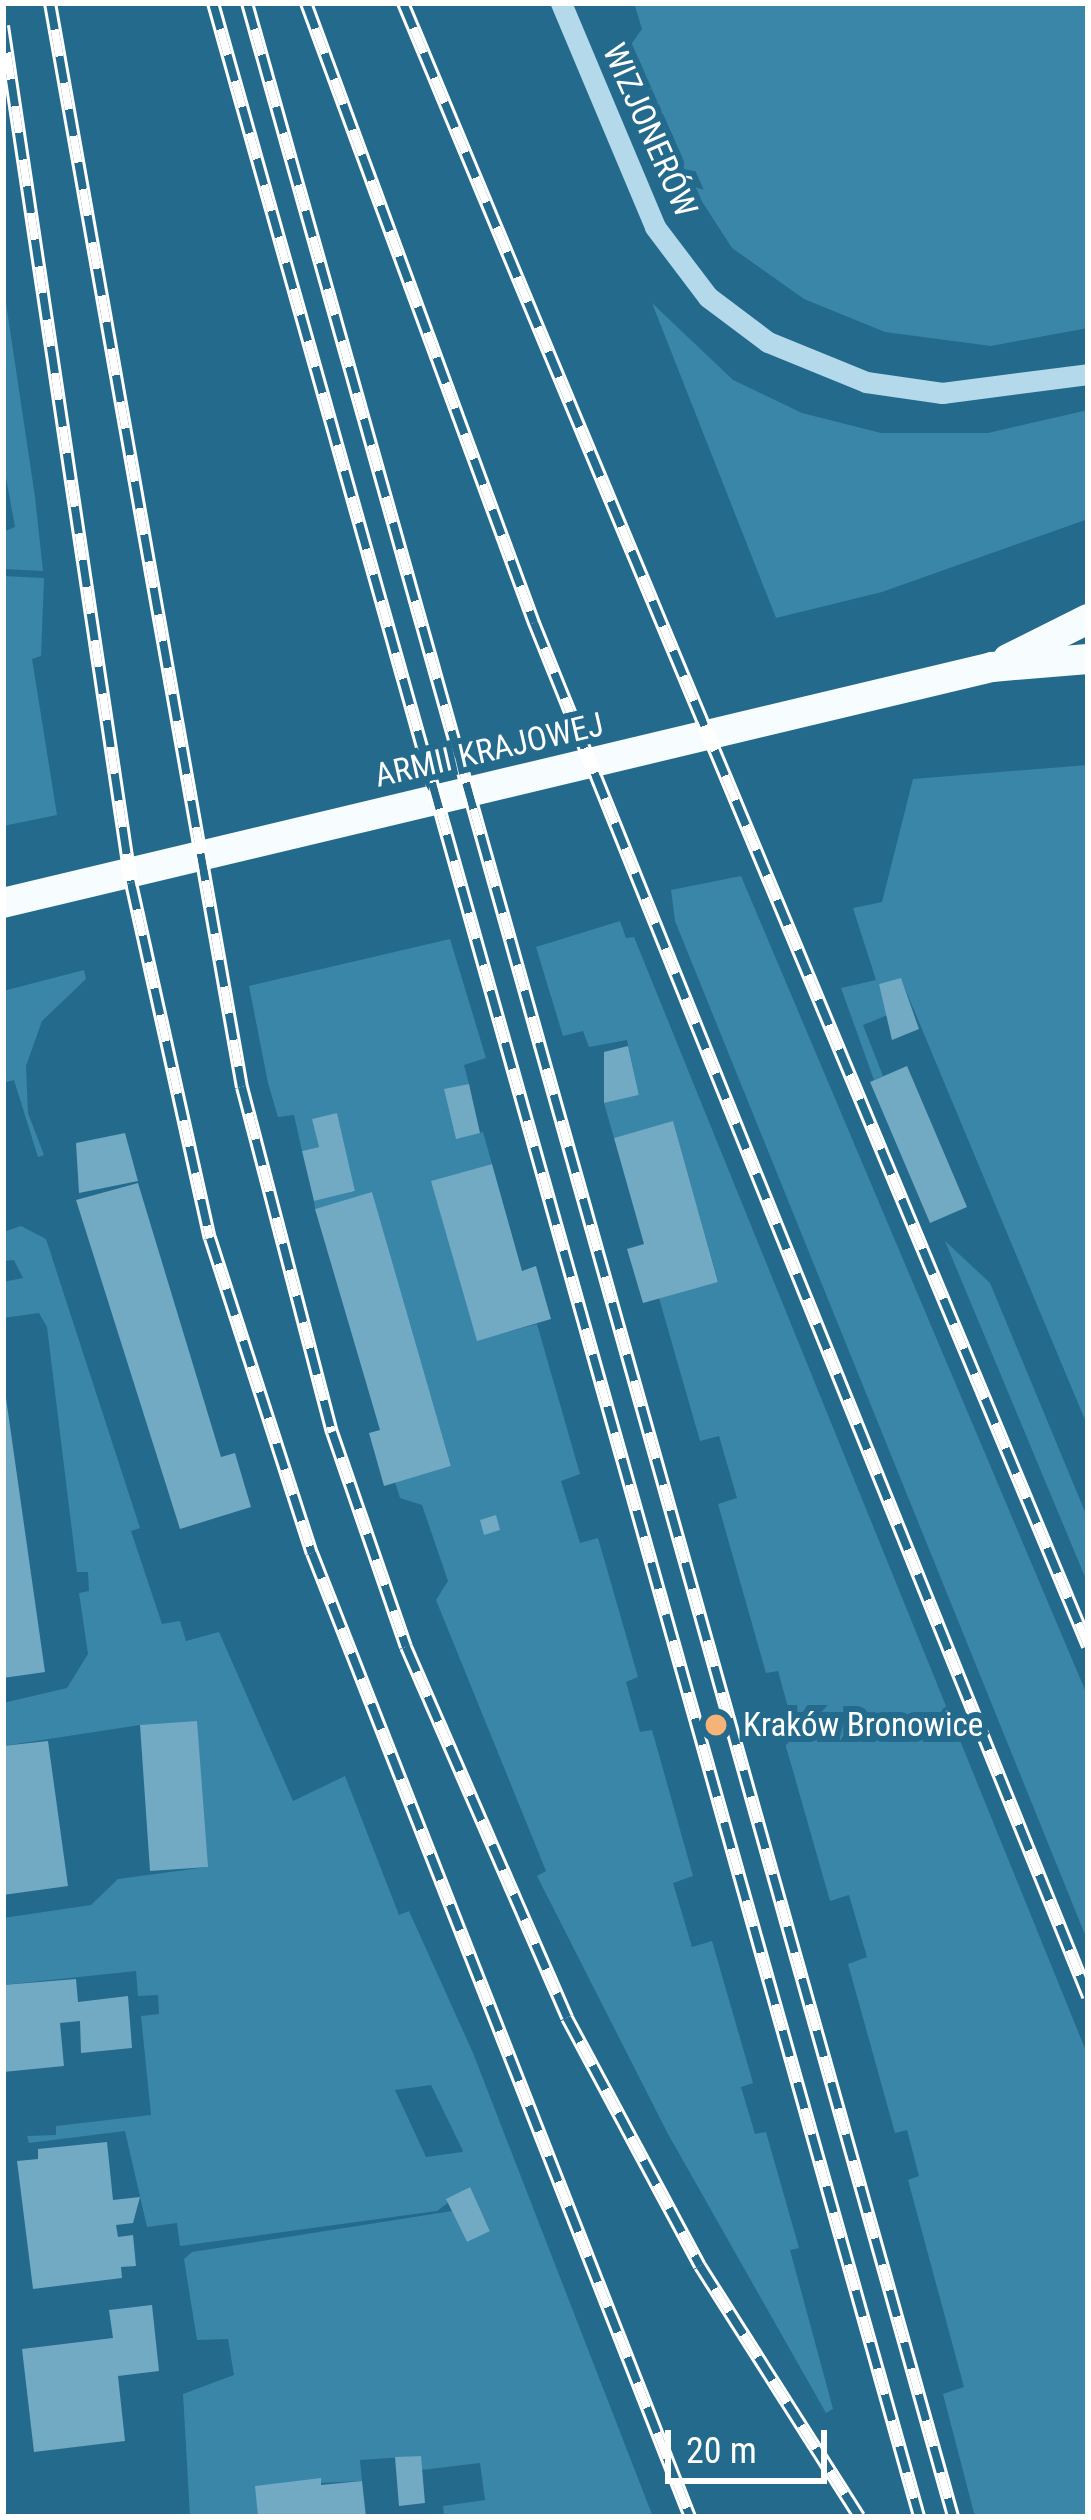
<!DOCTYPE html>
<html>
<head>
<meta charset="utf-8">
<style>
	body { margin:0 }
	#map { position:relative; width:1091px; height:2520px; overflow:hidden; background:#246a8c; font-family:"Roboto Condensed",sans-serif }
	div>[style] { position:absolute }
	.green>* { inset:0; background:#3986a9 }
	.building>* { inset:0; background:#72a9c3 }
	.minor>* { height:21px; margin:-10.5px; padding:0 10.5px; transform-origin:10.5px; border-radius:10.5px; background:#b3d9eb }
	.major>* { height:30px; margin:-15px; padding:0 15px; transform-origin:15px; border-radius:15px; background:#f7fcfe }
	.rail>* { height:14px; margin-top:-7px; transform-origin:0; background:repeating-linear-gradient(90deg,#246a8c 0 27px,#fff 0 54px); box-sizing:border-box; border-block:3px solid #fff }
	.dots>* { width:33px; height:33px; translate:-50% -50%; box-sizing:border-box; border:6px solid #246a8c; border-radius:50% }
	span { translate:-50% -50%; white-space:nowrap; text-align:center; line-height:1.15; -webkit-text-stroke:12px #246a8c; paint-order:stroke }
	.street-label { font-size:33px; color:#fff }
	.poi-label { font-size:33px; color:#fff }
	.left { translate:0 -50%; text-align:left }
	.frame { position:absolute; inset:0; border:6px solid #fff; pointer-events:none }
	.scale { position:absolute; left:665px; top:2430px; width:162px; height:54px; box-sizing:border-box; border:6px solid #fff; border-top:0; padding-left:15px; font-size:36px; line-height:42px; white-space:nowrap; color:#fff; -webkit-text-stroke:9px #246a8c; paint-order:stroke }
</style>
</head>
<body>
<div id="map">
	<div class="green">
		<div style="clip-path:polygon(634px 3px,1088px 3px,1088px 328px,991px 346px,885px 332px,804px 299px,732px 248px,681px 169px,630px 46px,642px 29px)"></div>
		<div style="clip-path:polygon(3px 283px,35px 497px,43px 571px,3px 569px,3px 532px,15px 527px,3px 461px)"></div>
		<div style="clip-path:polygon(652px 303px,733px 380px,802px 413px,881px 433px,988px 433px,1088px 410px,1088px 519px,882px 592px,776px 618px)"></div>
		<div style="clip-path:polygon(3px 576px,44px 578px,41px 656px,32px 659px,57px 815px,3px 826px)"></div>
		<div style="clip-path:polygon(1088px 765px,1088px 1427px,901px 979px,879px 984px,890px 1014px,863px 1025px,883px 1076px,874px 1080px,841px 988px,876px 980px,853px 908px,882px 902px,913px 779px)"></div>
		<div style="clip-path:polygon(741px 876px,1088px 1697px,1088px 1942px,675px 921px,671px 890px)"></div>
		<div style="clip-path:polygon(620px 921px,626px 938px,634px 937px,1088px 2056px,1088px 2517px,975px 2517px,943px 2394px,964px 2387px,908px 2180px,919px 2176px,907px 2130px,895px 2133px,848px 1964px,867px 1957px,849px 1895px,830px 1901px,779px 1722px,791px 1718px,778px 1671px,766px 1673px,718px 1504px,737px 1498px,719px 1436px,700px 1441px,659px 1298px,718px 1281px,673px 1122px,614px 1138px,604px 1103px,639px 1095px,627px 1040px,589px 1047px,583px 1031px,563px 1036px,536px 947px)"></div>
		<div style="clip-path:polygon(450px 939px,486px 1058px,464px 1065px,469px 1084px,445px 1090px,456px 1138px,483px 1132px,492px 1164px,432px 1181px,477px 1340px,537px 1324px,580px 1474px,561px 1481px,580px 1543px,598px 1538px,638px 1677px,626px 1682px,640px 1732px,652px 1730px,693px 1876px,673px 1883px,692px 1947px,712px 1941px,753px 2083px,741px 2087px,755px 2134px,766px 2132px,799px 2248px,790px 2250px,833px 2409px,826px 2413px,668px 2134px,537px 1876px,546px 1871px,436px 1600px,448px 1581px,422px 1505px,400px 1498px,395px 1482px,451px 1466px,372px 1193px,315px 1209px,314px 1201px,355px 1191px,337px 1114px,313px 1119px,319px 1147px,302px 1151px,294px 1115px,278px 1117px,268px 1083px,249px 986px)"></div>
		<div style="clip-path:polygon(84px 970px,86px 979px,42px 1021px,26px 1066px,28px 1113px,44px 1155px,38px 1157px,14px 1080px,3px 1083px,3px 991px)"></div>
		<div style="clip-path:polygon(evenodd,21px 1226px,46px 1239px,140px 1528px,131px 1531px,162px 1624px,180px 1621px,186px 1641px,219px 1632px,293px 1801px,345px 1776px,399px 1915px,409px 1911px,473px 2053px,653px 2517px,444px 2517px,443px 2506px,485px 2500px,480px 2463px,421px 2470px,420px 2456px,360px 2460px,362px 2481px,256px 2486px,258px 2517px,190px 2517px,183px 2394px,234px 2375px,228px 2339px,197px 2340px,184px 2259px,192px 2252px,452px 2211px,467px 2242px,490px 2230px,469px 2187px,437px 2211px,180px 2246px,177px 2223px,147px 2227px,125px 2131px,29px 2143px,27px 2136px,56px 2135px,56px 2126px,151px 2115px,141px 2016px,159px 2014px,158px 1995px,138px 1996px,136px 1971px,3px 1985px,3px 1918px,91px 1905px,118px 1879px,207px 1867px,140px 1725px,3px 1746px,3px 1703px,67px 1688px,88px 1654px,79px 1593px,89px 1591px,88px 1572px,77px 1572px,47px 1327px,39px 1313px,3px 1318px,3px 1282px,23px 1278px,14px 1260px,3px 1261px,3px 1232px,21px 1226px,431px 2085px,463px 2151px,462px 2152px,426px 2157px,395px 2090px,431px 2085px)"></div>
		<div style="clip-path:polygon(945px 1241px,990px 1283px,1088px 1519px,1088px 1584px)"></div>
	</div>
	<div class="building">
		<div style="clip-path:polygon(901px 978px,919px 1029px,892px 1040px,879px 984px)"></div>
		<div style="clip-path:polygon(628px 1046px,639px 1095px,604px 1103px,604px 1052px)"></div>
		<div style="clip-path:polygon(907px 1066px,967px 1207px,930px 1223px,870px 1082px)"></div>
		<div style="clip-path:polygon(469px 1084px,480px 1133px,456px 1139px,444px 1089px)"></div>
		<div style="clip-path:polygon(337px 1113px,355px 1191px,314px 1201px,302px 1151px,319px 1147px,312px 1119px)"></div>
		<div style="clip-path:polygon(673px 1121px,718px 1282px,643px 1303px,627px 1249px,644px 1244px,614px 1138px)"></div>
		<div style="clip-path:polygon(125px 1133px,138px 1181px,79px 1193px,76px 1143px)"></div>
		<div style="clip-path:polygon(492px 1164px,522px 1271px,536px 1266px,551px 1319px,477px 1341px,431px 1181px)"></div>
		<div style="clip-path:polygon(138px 1183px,221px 1457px,235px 1453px,251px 1507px,180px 1529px,76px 1200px)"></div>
		<div style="clip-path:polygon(372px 1192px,451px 1466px,384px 1486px,369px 1433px,380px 1430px,315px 1209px)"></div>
		<div style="clip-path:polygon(3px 1377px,45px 1672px,3px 1678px)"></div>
		<div style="clip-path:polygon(496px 1515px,500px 1530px,484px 1535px,480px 1520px)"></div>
		<div style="clip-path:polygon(197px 1721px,208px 1867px,150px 1871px,140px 1725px)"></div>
		<div style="clip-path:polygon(48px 1741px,68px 1886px,3px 1895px,3px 1746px)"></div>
		<div style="clip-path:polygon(76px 1979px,78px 2002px,128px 1996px,132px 2048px,81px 2053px,80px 2021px,60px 2023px,64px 2066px,3px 2072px,3px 1985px)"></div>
		<div style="clip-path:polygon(107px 2142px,113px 2200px,140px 2197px,133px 2223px,116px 2225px,118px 2237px,133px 2235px,136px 2266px,121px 2267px,122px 2278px,33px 2289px,17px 2161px,38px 2159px,38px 2149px)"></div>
		<div style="clip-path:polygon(470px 2187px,490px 2231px,467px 2242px,446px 2199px)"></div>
		<div style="clip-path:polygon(152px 2305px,159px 2371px,118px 2376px,125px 2441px,34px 2452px,22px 2349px,113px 2338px,109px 2310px)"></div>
		<div style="clip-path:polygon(421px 2456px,425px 2503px,399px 2506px,395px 2457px)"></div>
		<div style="clip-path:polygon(321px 2478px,321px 2485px,362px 2481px,366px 2517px,258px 2517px,255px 2486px)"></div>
	</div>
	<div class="minor">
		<div style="left:561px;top:3px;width:243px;rotate:67.2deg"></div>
		<div style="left:655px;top:227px;width:88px;rotate:52.9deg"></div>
		<div style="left:708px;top:297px;width:75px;rotate:36.9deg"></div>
		<div style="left:768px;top:342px;width:106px;rotate:22.2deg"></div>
		<div style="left:866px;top:382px;width:77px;rotate:8.2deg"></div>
		<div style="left:942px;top:393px;width:147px;rotate:-7.4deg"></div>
	</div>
	<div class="major">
		<div style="left:1008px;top:659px;width:89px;rotate:-26.6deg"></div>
		<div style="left:3px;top:903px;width:1017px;rotate:-13.42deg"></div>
		<div style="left:992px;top:667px;width:96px;rotate:-4.8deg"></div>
	</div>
	<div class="rail">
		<div style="left:50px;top:3px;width:1101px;rotate:79.96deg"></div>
		<div style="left:242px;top:1087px;width:357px;rotate:75.4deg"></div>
		<div style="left:332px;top:1432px;width:227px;rotate:71deg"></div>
		<div style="left:406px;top:1647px;width:404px;rotate:66.5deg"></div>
		<div style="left:567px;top:2018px;width:281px;rotate:61.8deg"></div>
		<div style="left:700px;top:2266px;width:297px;rotate:57.6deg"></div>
		<div style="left:213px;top:3px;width:2611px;rotate:74.31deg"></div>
		<div style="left:247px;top:3px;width:2611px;rotate:74.31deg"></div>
		<div style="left:306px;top:3px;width:661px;rotate:69.81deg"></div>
		<div style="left:534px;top:623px;width:1481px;rotate:68.03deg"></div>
		<div style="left:403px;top:3px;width:1780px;rotate:67.37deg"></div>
		<div style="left:3px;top:26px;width:867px;rotate:81.51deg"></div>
		<div style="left:131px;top:883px;width:364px;rotate:77.5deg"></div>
		<div style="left:210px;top:1238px;width:331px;rotate:72.1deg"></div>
		<div style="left:312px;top:1553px;width:1035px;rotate:68.59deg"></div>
	</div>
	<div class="dots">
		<div style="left:716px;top:1725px;background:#f5b377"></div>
	</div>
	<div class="street-label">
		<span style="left:650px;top:130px;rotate:66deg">WIZJONERÓW</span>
		<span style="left:489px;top:750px;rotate:-13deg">ARMII KRAJOWEJ</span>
	</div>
	<div class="poi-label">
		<span class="left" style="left:743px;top:1725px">Kraków Bronowice</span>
	</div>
	<div class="frame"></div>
	<div class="scale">20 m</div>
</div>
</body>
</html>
